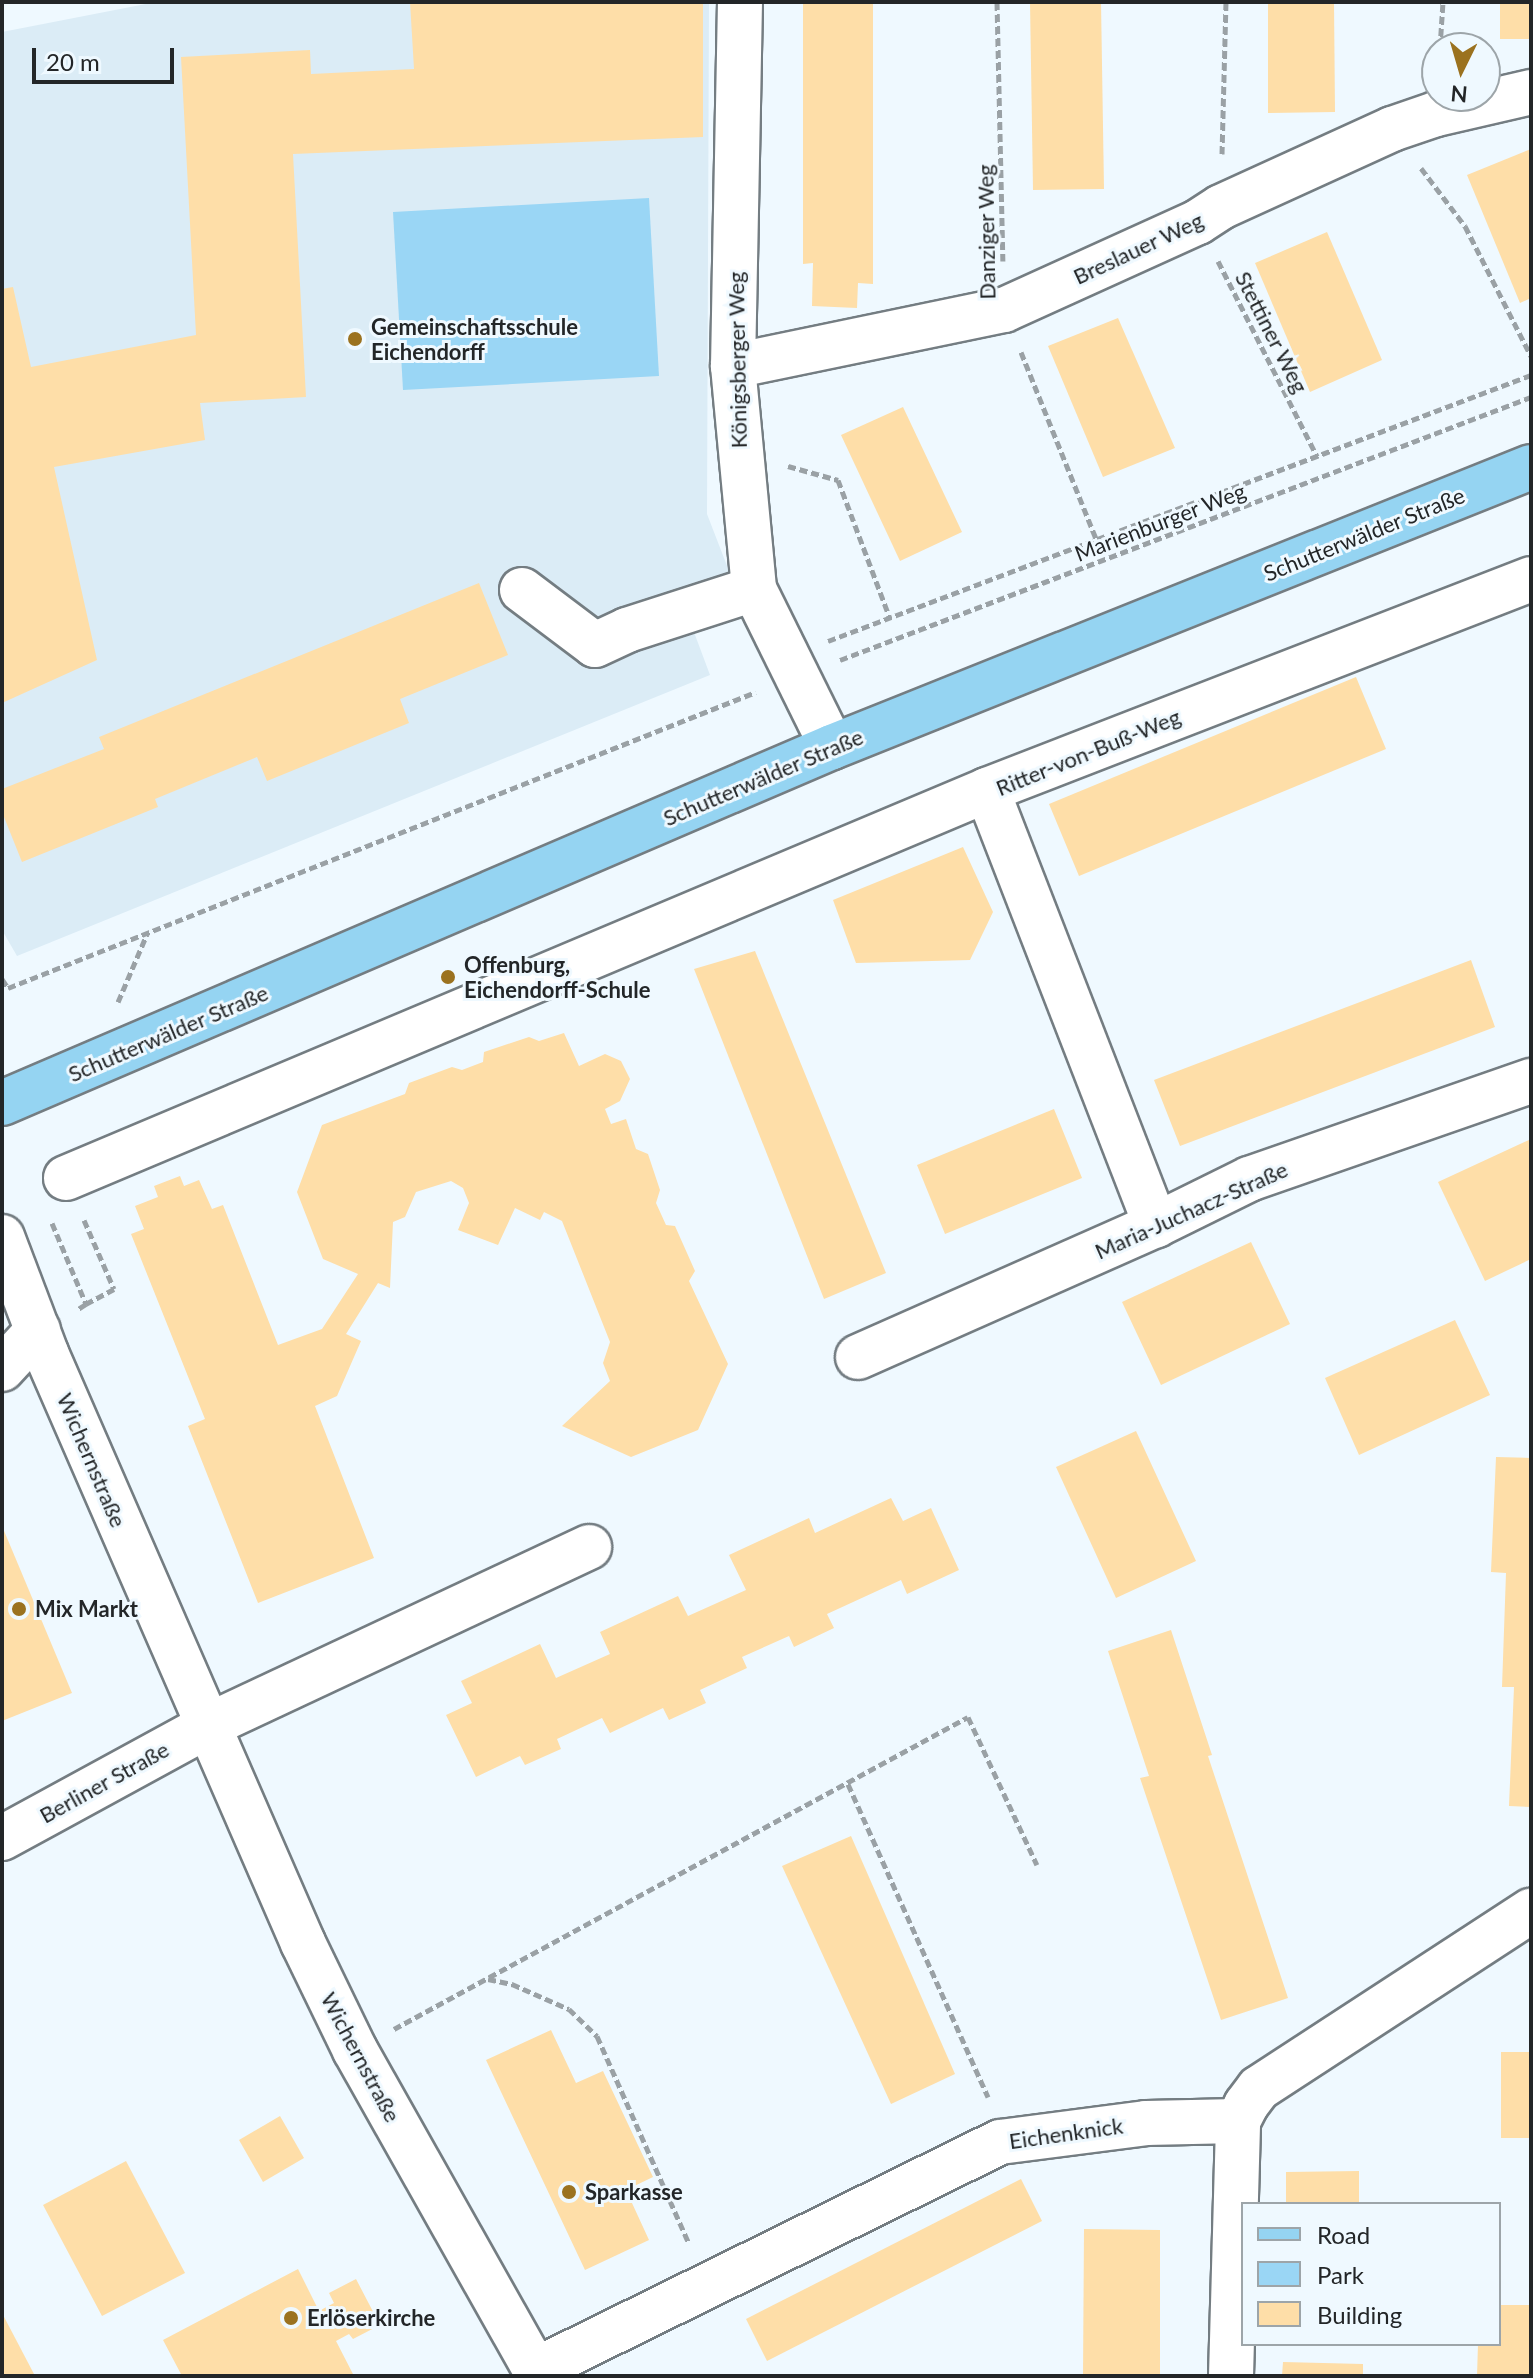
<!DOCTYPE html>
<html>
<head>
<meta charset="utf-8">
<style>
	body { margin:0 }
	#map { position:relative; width:1533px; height:2378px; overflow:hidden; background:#eff9ff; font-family:Lato,sans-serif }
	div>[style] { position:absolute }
	.built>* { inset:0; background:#dbecf6 }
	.green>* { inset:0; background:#9ad6f5 }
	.building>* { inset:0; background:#fedea8 }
	.path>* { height:5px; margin-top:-2.5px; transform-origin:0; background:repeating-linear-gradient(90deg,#9aa1a5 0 8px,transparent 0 12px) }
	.roads { filter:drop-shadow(2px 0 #747d82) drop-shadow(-2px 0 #747d82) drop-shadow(0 2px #747d82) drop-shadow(0 -2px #747d82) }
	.minor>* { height:44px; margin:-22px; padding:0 22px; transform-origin:22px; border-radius:22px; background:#fff }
	.major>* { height:44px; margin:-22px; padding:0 22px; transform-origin:22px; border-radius:22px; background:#95d4f2 }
	.dots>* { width:22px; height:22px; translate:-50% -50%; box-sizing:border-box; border:4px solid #eff9ff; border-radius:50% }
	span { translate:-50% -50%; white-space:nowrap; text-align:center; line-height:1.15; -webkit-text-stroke:6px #eff9ff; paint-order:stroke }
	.street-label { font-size:22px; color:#232628 }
	.poi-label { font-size:22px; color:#232628; font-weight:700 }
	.left { translate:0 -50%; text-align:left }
	.frame { position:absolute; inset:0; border:4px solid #232628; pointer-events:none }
	.legend { position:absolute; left:1241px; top:2202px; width:260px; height:144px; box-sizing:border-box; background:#eff9ff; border:2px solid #9da5a9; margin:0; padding:10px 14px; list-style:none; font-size:24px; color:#232628 }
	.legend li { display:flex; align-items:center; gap:16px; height:40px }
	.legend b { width:40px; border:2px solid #9da5a9 }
	.north { position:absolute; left:1421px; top:32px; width:80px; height:80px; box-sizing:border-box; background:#eff9ff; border:2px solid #9da5a9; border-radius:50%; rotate:185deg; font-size:22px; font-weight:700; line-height:32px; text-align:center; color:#232628 }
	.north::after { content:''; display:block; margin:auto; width:28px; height:36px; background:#9b721f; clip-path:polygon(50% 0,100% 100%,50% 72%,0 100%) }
	.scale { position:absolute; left:32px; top:48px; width:142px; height:36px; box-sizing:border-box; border:4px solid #232628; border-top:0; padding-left:10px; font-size:24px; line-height:28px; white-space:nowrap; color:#232628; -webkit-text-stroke:6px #eff9ff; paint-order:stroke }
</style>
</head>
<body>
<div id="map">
	<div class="built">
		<div style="clip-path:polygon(156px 2px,709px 2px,707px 514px,729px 571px,682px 600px,710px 675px,17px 956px,2px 930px,2px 32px)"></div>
	</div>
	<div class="green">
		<div style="clip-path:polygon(649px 198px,659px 376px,403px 390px,393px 212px)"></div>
	</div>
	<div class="building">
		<div style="clip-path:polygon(410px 2px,703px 2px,703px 137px,293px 154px,306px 397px,200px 403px,205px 440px,54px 467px,97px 660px,2px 703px,2px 289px,13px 287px,31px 367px,196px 335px,181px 57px,310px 50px,311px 74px,414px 69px)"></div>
		<div style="clip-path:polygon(803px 2px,873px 2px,873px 284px,858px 283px,857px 308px,812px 306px,813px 263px,803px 264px)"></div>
		<div style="clip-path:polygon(1030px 2px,1101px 2px,1104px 189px,1033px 190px)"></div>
		<div style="clip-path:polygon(1268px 2px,1334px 2px,1335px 112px,1268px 113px)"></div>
		<div style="clip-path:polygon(1500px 2px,1531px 2px,1531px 39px,1500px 39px)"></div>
		<div style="clip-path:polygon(1531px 149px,1531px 298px,1520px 303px,1467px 175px)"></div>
		<div style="clip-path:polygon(1327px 232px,1382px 360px,1310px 392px,1255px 263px)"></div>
		<div style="clip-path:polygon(1118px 318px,1175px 448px,1103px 477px,1048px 346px)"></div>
		<div style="clip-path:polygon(903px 407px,962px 532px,900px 561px,841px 435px)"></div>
		<div style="clip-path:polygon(479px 583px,508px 655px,400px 699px,409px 723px,267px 781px,257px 757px,155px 799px,158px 807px,22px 862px,2px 812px,2px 789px,104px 749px,99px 737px)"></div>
		<div style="clip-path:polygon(1356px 677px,1386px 749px,1079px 876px,1049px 804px)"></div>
		<div style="clip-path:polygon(963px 847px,993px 912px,970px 960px,856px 963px,833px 900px)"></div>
		<div style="clip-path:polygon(755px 951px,886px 1273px,824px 1299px,694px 969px)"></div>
		<div style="clip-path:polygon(1471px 960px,1495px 1027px,1180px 1146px,1154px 1080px)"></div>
		<div style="clip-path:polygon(564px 1033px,579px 1066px,605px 1054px,621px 1061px,630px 1079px,620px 1101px,605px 1109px,611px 1124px,626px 1119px,636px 1149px,648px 1154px,660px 1190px,656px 1203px,666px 1225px,675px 1226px,695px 1271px,689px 1281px,728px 1364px,698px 1430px,631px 1457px,562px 1426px,610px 1381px,603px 1363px,610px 1342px,562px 1221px,544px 1212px,540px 1220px,515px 1208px,498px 1245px,458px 1230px,469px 1203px,463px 1188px,451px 1181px,416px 1192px,405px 1217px,393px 1222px,390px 1288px,378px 1283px,346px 1334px,361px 1341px,337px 1396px,315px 1406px,374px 1558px,258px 1603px,188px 1426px,205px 1419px,131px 1234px,144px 1229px,135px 1206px,158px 1197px,154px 1186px,180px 1176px,184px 1186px,199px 1180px,212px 1209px,223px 1205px,278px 1345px,322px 1329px,358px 1274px,323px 1259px,297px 1192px,322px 1125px,405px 1094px,409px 1083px,452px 1067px,462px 1070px,483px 1062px,484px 1052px,529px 1037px,539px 1041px)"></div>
		<div style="clip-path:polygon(1054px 1109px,1082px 1178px,945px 1234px,917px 1165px)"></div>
		<div style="clip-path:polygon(1531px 1139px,1531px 1259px,1485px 1281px,1438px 1182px)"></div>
		<div style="clip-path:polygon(1251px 1242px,1290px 1324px,1161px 1385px,1122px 1302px)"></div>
		<div style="clip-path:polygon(1455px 1320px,1490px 1395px,1359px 1455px,1325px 1378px)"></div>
		<div style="clip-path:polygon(1136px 1431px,1196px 1561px,1116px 1598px,1056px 1467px)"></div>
		<div style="clip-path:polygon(1496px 1457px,1531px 1458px,1531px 1807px,1509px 1806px,1514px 1687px,1502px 1687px,1506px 1573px,1491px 1572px)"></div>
		<div style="clip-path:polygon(891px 1498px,903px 1521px,931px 1508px,959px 1570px,907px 1594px,901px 1580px,827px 1614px,834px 1628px,794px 1647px,789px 1636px,742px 1657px,747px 1668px,700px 1690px,706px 1703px,669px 1720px,663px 1708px,610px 1733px,602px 1718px,557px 1739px,561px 1749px,525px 1765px,520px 1756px,476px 1777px,446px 1715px,472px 1703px,461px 1681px,540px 1644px,556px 1678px,610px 1654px,600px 1632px,678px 1596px,688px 1616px,746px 1590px,729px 1555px,809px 1518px,815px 1533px)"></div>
		<div style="clip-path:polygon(2px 1526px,72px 1693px,2px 1721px)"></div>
		<div style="clip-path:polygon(1171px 1630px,1212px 1755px,1208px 1756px,1288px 1998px,1221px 2020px,1140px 1778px,1149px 1776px,1108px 1651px)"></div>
		<div style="clip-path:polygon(851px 1836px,955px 2074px,891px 2104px,782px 1866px)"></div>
		<div style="clip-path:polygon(551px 2030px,576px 2083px,603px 2071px,653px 2177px,626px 2190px,649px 2240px,585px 2270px,486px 2060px)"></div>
		<div style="clip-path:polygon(1501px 2052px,1531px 2052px,1531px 2138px,1501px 2138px)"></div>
		<div style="clip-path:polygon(280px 2116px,304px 2158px,263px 2182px,239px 2140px)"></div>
		<div style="clip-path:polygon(126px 2161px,185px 2273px,102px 2316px,43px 2205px)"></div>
		<div style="clip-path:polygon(1359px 2171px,1359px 2204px,1286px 2204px,1286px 2172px)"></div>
		<div style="clip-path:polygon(1021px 2179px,1042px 2221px,767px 2361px,746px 2319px)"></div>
		<div style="clip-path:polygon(1084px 2229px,1160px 2230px,1160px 2376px,1083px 2376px)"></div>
		<div style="clip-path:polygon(298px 2269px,319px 2311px,334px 2303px,329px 2293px,356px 2279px,380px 2325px,353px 2339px,349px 2334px,336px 2341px,354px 2376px,182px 2376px,163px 2340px)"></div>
		<div style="clip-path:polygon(1499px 2305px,1531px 2305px,1531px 2376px,1477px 2376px,1478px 2344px,1499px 2344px)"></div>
		<div style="clip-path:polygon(2px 2313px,34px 2374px,30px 2376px,2px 2376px)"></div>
		<div style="clip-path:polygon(1283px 2362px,1363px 2364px,1363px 2376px,1282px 2376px)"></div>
	</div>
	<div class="path">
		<div style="left:997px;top:2px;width:259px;rotate:88.7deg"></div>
		<div style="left:1440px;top:48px;width:46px;rotate:-86.3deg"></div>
		<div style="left:1222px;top:154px;width:152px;rotate:-88.5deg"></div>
		<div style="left:1421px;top:168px;width:73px;rotate:52.8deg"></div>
		<div style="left:1465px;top:226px;width:146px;rotate:63.1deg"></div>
		<div style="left:1218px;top:261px;width:219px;rotate:63.1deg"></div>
		<div style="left:1021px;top:352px;width:201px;rotate:68.1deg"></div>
		<div style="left:788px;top:466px;width:52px;rotate:15.6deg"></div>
		<div style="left:838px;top:480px;width:147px;rotate:69.4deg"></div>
		<div style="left:828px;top:641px;width:752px;rotate:-20.73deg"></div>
		<div style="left:840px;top:660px;width:739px;rotate:-20.84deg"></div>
		<div style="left:2px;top:979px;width:11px;rotate:56deg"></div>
		<div style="left:8px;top:988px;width:804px;rotate:-21.59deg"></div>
		<div style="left:118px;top:1002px;width:74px;rotate:-66.9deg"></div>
		<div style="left:84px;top:1220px;width:75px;rotate:66.5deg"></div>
		<div style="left:114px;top:1289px;width:32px;rotate:152deg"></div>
		<div style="left:52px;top:1223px;width:88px;rotate:67.2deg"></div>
		<div style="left:86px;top:1304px;width:9px;rotate:148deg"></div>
		<div style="left:848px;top:1784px;width:343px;rotate:65.9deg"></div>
		<div style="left:488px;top:1979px;width:25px;rotate:12deg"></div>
		<div style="left:512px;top:1984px;width:62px;rotate:23.7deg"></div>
		<div style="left:569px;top:2009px;width:39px;rotate:44deg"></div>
		<div style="left:597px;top:2036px;width:227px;rotate:66.1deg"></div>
		<div style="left:394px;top:2029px;width:653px;rotate:-28.53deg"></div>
		<div style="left:968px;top:1717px;width:163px;rotate:65deg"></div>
	</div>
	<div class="roads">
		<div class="minor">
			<div style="left:740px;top:2px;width:364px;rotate:91.1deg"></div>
			<div style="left:733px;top:366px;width:224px;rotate:84.6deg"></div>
			<div style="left:754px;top:589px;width:176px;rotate:63.7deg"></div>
			<div style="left:733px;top:366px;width:277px;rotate:-11.7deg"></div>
			<div style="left:1004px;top:310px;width:213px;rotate:-24.4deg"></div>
			<div style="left:1198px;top:222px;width:27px;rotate:-33deg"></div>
			<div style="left:1221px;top:207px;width:188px;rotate:-24.5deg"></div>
			<div style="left:1392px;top:129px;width:46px;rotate:-18.8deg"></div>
			<div style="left:1436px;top:114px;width:98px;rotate:-13deg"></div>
			<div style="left:522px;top:590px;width:91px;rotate:37deg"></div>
			<div style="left:595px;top:645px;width:35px;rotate:-25deg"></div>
			<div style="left:627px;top:630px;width:133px;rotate:-17.9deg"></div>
			<div style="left:987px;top:790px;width:467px;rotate:68.8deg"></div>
			<div style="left:66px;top:1178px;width:999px;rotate:-22.84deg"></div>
			<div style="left:987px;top:790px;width:583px;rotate:-21.2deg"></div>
			<div style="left:2px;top:1237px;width:124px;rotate:69.2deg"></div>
			<div style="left:46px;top:1353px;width:644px;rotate:66.46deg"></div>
			<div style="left:303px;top:1943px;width:119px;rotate:64.1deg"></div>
			<div style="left:355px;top:2050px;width:374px;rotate:60.6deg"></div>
			<div style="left:858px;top:1357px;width:326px;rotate:-23.9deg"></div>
			<div style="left:1156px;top:1225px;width:104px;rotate:-26.3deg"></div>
			<div style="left:1249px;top:1179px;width:299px;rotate:-19.2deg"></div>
			<div style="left:2px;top:1369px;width:53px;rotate:-47.3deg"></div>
			<div style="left:2px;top:1838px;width:234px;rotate:-28.6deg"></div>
			<div style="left:207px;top:1726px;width:422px;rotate:-25.1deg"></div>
			<div style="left:536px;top:2370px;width:517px;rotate:-26.17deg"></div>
			<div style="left:1000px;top:2142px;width:147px;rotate:-7.4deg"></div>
			<div style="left:1146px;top:2123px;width:92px;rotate:-1.2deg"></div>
			<div style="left:1231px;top:2376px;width:255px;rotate:-88.4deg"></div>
			<div style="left:1238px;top:2121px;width:18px;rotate:-63deg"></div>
			<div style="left:1246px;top:2105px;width:21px;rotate:-53deg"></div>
			<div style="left:1259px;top:2088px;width:325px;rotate:-33.1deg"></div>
		</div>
		<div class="major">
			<div style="left:2px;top:1103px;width:903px;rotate:-23.22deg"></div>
			<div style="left:832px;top:747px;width:753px;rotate:-21.83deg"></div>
		</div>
	</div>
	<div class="dots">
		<div style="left:355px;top:339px;background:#9b721f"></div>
		<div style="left:448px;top:977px;background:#9b721f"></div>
		<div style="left:19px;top:1609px;background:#9b721f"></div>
		<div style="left:569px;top:2192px;background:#9b721f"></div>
		<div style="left:291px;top:2318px;background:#9b721f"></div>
	</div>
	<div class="street-label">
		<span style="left:986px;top:232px;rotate:-91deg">Danziger Weg</span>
		<span style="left:1138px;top:248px;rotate:-25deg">Breslauer Weg</span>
		<span style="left:1272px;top:332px;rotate:63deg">Stettiner Weg</span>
		<span style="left:737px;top:360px;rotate:-91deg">Königsberger Weg</span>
		<span style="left:1160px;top:522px;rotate:-21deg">Marienburger Weg</span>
		<span style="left:1364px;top:534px;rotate:-22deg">Schutterwälder Straße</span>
		<span style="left:1088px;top:752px;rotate:-22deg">Ritter-von-Buß-Weg</span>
		<span style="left:763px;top:777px;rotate:-23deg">Schutterwälder Straße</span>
		<span style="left:168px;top:1033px;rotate:-23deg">Schutterwälder Straße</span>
		<span style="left:1191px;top:1210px;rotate:-24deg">Maria-Juchacz-Straße</span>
		<span style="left:92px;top:1460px;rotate:67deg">Wichernstraße</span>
		<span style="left:104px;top:1782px;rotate:-29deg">Berliner Straße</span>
		<span style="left:361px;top:2057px;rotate:62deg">Wichernstraße</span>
		<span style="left:1066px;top:2133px;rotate:-8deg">Eichenknick</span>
	</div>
	<div class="poi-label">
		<span class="left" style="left:371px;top:339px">Gemeinschaftsschule<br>Eichendorff</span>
		<span class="left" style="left:464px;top:977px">Offenburg,<br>Eichendorff-Schule</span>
		<span class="left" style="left:35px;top:1609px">Mix Markt</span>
		<span class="left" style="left:585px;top:2192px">Sparkasse</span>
		<span class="left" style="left:307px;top:2318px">Erlöserkirche</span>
	</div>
	<div class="frame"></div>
	<ul class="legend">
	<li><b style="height:10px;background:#95d4f2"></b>Road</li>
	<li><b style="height:22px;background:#9ad6f5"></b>Park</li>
	<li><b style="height:22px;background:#fedea8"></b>Building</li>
	</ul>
	<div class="north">N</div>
	<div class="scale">20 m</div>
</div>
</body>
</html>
